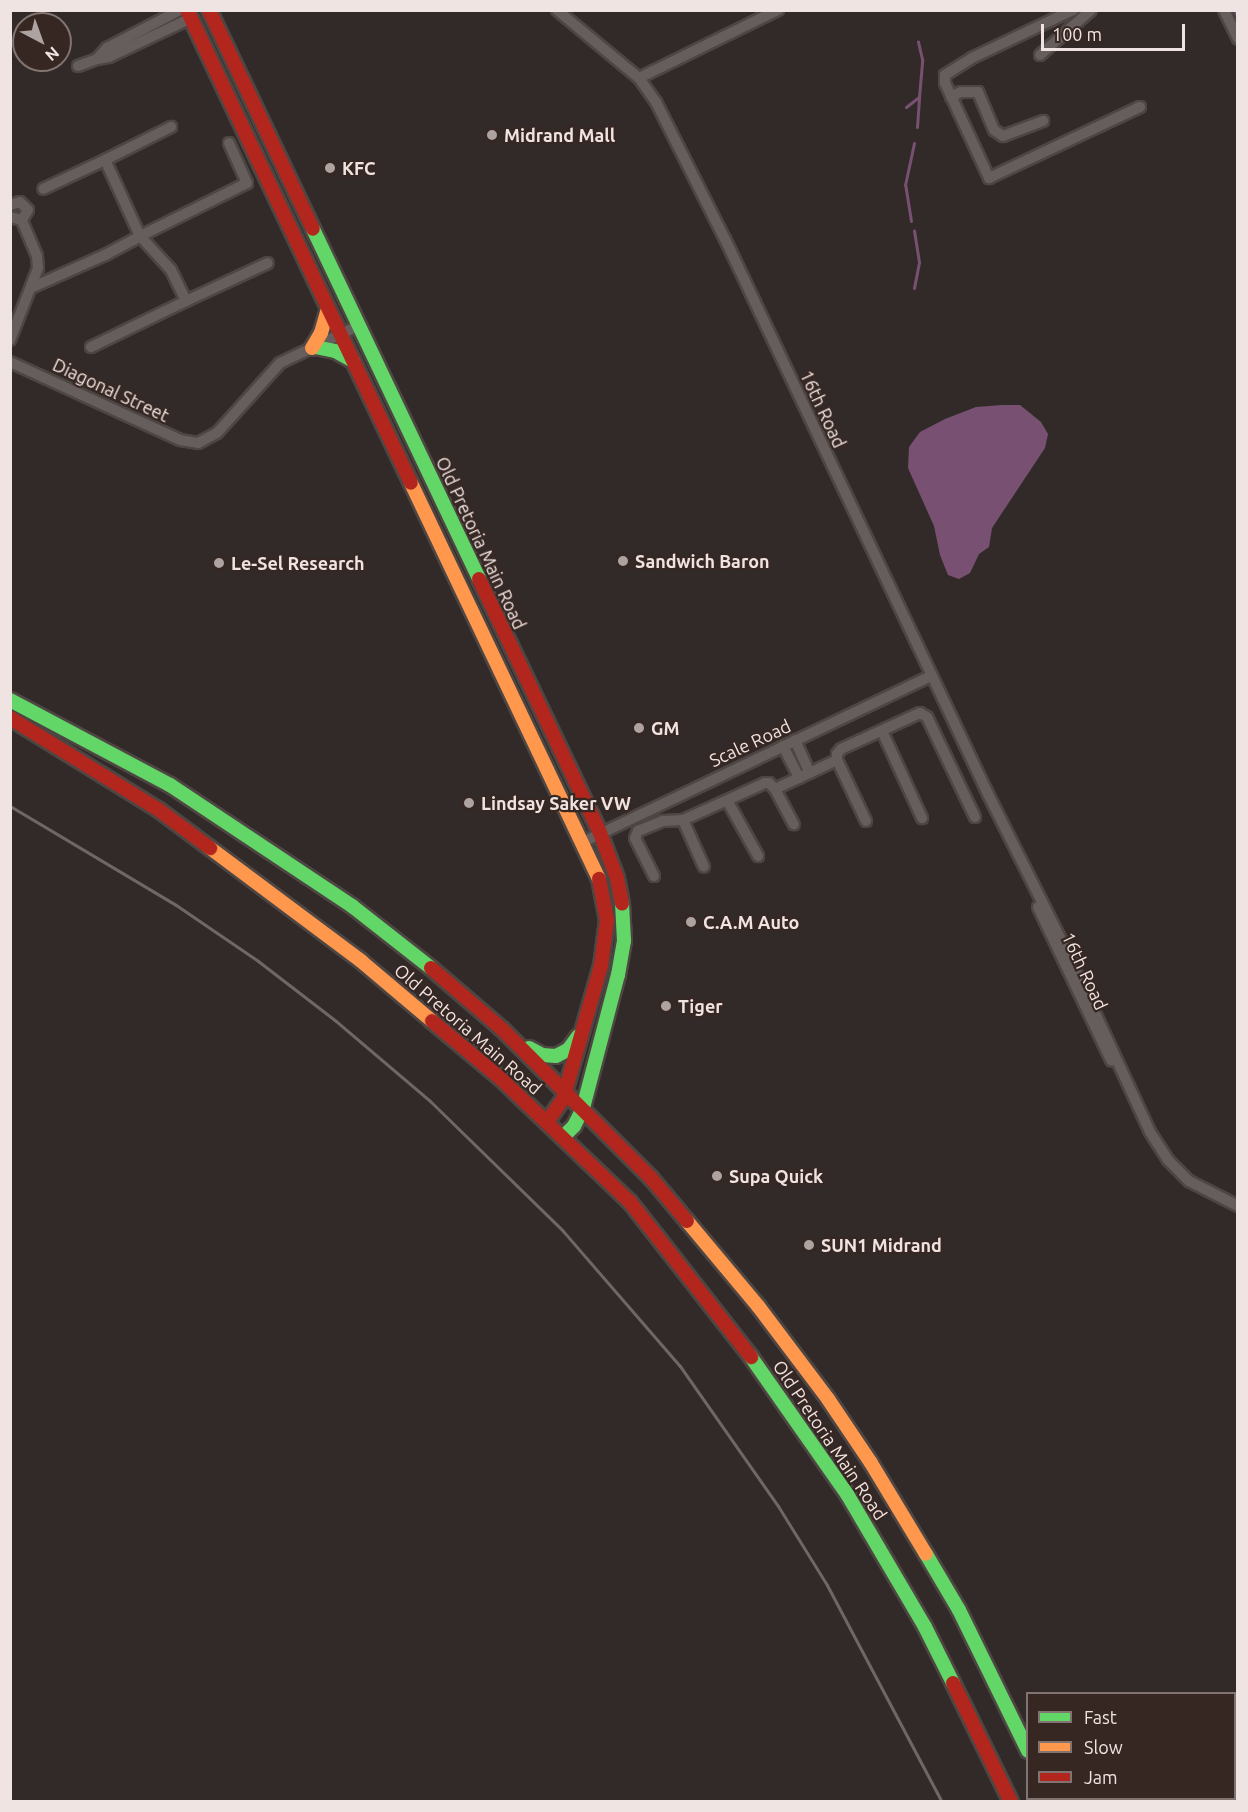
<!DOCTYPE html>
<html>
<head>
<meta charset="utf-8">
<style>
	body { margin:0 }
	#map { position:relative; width:1248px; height:1812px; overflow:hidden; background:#322a28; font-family:Ubuntu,sans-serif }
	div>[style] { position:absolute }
	.water>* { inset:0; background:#785172 }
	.stream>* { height:3px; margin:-1.5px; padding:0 1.5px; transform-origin:1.5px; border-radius:1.5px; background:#785172 }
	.roads { filter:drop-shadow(2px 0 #4d4643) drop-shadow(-2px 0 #4d4643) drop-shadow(0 2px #4d4643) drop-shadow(0 -2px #4d4643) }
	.street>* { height:10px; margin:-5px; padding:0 5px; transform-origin:5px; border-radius:5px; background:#655e5c }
	.fast>* { height:14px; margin:-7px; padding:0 7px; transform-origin:7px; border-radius:7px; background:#63d668 }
	.slow>* { height:14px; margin:-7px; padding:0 7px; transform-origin:7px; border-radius:7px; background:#ff974d }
	.jam>* { height:14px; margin:-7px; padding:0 7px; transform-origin:7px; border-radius:7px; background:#b3261e }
	.rail>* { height:3px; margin:-1.5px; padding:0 1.5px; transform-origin:1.5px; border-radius:1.5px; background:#6e6766 }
	.dots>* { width:16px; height:16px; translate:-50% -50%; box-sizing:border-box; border:3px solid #372723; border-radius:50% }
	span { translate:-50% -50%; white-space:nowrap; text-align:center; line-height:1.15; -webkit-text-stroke:4.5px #372723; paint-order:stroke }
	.poi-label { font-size:18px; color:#efe4e1; font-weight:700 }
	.left { translate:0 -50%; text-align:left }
	.street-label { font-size:18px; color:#efe4e1 }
	.frame { position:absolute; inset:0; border:12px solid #efe4e1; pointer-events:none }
	.legend { position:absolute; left:1026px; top:1692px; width:210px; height:108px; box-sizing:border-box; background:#372723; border:2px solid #81736f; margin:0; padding:8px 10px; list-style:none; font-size:18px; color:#efe4e1 }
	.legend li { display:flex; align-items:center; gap:12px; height:30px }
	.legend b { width:30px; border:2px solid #81736f }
	.north { position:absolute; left:12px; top:12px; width:60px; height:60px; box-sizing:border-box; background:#372723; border:2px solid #81736f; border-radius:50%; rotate:139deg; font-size:16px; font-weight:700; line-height:24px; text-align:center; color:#efe4e1 }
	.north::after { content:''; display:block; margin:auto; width:21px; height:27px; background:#ada3a0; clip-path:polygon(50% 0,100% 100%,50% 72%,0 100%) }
	.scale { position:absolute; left:1041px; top:24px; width:144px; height:27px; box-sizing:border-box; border:3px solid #efe4e1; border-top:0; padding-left:8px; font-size:18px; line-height:21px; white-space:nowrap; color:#efe4e1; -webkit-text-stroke:4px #372723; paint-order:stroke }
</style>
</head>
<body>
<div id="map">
	<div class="water">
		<div style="clip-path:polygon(1002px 405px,1020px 405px,1041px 422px,1048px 434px,1045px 448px,992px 528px,989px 547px,979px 554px,970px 573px,959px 579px,948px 575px,940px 555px,934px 526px,908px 468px,909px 447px,920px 432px,945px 419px,976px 407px)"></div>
	</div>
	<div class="stream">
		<div style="left:1234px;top:10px;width:9px;rotate:63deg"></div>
		<div style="left:906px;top:107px;width:16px;rotate:-38deg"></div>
		<div style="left:919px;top:97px;width:38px;rotate:-85deg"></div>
		<div style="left:922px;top:59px;width:18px;rotate:-103deg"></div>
		<div style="left:917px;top:127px;width:30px;rotate:-86deg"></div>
		<div style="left:911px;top:221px;width:36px;rotate:-99deg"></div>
		<div style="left:905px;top:185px;width:43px;rotate:-77.9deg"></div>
		<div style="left:914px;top:288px;width:26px;rotate:-79deg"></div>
		<div style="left:919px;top:262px;width:32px;rotate:-99deg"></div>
	</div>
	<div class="roads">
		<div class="street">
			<div style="left:557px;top:10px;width:107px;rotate:39.7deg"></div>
			<div style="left:639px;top:78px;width:29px;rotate:55deg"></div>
			<div style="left:656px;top:102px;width:153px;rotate:63.3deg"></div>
			<div style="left:725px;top:239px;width:614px;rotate:64.64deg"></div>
			<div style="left:988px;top:794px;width:174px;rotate:63.4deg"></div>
			<div style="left:1066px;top:950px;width:200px;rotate:65.2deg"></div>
			<div style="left:1150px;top:1132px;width:33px;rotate:57deg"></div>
			<div style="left:1168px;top:1160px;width:30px;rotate:45deg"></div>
			<div style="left:1189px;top:1181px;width:55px;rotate:27deg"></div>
			<div style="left:1073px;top:10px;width:112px;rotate:154.6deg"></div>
			<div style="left:972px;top:58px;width:32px;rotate:148deg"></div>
			<div style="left:945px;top:75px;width:8px;rotate:90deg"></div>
			<div style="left:945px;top:83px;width:105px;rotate:65.1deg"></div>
			<div style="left:989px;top:178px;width:167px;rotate:-25.2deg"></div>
			<div style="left:1224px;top:10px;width:32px;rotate:64deg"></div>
			<div style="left:1040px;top:55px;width:68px;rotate:-41.4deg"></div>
			<div style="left:97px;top:59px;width:15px;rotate:-48deg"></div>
			<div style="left:107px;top:48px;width:82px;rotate:-27.5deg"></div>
			<div style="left:78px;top:66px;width:20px;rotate:-20deg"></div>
			<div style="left:97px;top:59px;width:12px;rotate:-9deg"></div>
			<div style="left:109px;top:57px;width:91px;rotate:-25.4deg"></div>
			<div style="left:639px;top:78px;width:155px;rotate:-26.1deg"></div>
			<div style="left:951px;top:97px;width:11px;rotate:-27deg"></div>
			<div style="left:961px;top:92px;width:17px"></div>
			<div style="left:978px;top:92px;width:41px;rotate:67.2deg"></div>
			<div style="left:994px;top:130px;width:11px;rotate:34deg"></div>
			<div style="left:1003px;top:136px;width:43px;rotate:-20.6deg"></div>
			<div style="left:229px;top:143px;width:44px;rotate:65.8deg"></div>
			<div style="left:247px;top:183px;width:119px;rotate:153.6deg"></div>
			<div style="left:140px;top:236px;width:46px;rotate:47.6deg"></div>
			<div style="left:171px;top:270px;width:34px;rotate:64deg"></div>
			<div style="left:186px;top:301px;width:90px;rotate:-24.9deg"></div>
			<div style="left:105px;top:160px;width:74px;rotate:-26.6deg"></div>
			<div style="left:10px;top:205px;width:10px;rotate:-17deg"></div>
			<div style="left:20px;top:202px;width:11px;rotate:45deg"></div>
			<div style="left:28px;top:210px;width:12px;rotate:121deg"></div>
			<div style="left:22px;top:220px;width:12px;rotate:-166deg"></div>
			<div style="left:33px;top:287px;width:79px;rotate:-24deg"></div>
			<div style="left:105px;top:255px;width:40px;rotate:-28deg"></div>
			<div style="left:140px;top:236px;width:84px;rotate:-114.7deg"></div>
			<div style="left:105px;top:160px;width:68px;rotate:154.9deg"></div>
			<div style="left:10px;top:340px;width:77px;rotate:-68.7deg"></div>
			<div style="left:38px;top:268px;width:12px;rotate:-95deg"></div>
			<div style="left:37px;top:256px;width:39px;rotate:-113deg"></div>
			<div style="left:91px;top:347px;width:106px;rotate:-25.8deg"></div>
			<div style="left:10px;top:362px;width:187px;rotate:24.6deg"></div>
			<div style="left:180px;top:440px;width:18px;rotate:9deg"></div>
			<div style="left:198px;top:443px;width:21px;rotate:-28deg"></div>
			<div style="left:217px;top:433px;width:94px;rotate:-48deg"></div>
			<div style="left:280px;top:363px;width:89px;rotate:-25.4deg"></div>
			<div style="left:882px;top:731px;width:96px;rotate:65.3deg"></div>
			<div style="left:795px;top:740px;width:36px;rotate:66deg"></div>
			<div style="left:783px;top:746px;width:36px;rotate:63deg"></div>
			<div style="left:775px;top:789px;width:40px;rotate:62deg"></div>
			<div style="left:728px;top:802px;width:62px;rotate:60.9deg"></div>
			<div style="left:683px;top:820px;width:51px;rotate:65.9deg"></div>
			<div style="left:866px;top:821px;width:68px;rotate:-115.4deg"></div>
			<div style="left:837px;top:760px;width:6px;rotate:-90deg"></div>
			<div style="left:837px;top:754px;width:6px;rotate:-51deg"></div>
			<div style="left:841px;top:749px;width:87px;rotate:-24.5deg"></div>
			<div style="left:920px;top:713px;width:8px;rotate:30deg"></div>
			<div style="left:927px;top:717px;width:111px;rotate:64.4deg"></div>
			<div style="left:583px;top:842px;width:386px;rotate:-25.5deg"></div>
			<div style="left:654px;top:876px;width:42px;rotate:-116.6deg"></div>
			<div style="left:635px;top:838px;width:8px;rotate:-67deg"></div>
			<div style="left:638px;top:831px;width:27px;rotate:-22deg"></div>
			<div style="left:663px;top:821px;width:20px;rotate:-3deg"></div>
			<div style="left:683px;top:820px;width:90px;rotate:-24.3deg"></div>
			<div style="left:765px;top:783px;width:4px"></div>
			<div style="left:769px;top:783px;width:8px;rotate:45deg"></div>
			<div style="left:775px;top:789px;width:68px;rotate:-25.1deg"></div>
			<div style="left:1038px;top:907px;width:170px;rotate:64.5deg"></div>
		</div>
		<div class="fast">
			<div style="left:313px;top:229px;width:387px;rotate:64.6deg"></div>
			<div style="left:315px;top:347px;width:20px;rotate:11deg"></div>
			<div style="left:335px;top:351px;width:21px;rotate:29deg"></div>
			<div style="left:10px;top:700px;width:181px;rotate:28deg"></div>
			<div style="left:170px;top:785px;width:219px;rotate:33.6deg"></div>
			<div style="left:352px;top:906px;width:100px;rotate:38.1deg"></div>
			<div style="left:529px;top:1048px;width:15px;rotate:28deg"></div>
			<div style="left:542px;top:1055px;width:14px;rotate:4deg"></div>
			<div style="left:556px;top:1056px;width:13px;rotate:-27deg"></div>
			<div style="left:568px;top:1050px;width:17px;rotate:-54deg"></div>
			<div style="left:563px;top:1137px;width:16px;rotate:-45deg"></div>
			<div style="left:574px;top:1126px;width:20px;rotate:-63deg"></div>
			<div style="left:583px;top:1108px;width:138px;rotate:-75.3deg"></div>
			<div style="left:618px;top:975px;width:35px;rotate:-80deg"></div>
			<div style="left:624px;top:941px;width:37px;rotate:-93deg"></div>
			<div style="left:751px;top:1357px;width:167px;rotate:55deg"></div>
			<div style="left:847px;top:1494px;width:154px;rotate:59.6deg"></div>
			<div style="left:925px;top:1627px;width:63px;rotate:63.4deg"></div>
			<div style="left:926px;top:1554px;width:65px;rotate:59.5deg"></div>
			<div style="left:959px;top:1610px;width:157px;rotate:63.9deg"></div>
		</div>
		<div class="slow">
			<div style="left:312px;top:348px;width:17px;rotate:-59deg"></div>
			<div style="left:321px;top:333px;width:25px;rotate:-74deg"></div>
			<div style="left:411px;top:483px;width:438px;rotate:64.6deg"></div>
			<div style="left:210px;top:848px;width:189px;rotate:36.8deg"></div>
			<div style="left:361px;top:961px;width:93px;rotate:40.2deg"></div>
			<div style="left:687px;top:1221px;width:111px;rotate:50.1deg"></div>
			<div style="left:758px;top:1306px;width:116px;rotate:53deg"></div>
			<div style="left:828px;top:1399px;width:77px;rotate:56.1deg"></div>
			<div style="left:871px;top:1463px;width:106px;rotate:58.9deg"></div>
		</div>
		<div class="jam">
			<div style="left:187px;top:10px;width:523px;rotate:64.66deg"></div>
			<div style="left:209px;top:10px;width:242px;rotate:64.6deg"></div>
			<div style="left:479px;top:579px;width:281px;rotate:64.5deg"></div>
			<div style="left:600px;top:833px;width:48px;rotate:69.3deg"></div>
			<div style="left:617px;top:878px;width:26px;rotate:79deg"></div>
			<div style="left:10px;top:718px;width:175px;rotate:31.7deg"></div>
			<div style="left:159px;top:810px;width:64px;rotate:36.7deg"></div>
			<div style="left:431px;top:968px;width:94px;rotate:40.7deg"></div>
			<div style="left:502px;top:1029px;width:211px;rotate:45deg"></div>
			<div style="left:651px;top:1178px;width:56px;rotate:50.1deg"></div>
			<div style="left:432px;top:1021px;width:87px;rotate:39.9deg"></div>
			<div style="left:499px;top:1077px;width:181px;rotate:43.7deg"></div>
			<div style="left:630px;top:1202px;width:197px;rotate:52deg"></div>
			<div style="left:547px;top:1122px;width:28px;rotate:-55deg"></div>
			<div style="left:563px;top:1099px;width:138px;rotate:-74.1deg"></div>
			<div style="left:601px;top:966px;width:46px;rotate:-82.6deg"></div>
			<div style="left:607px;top:920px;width:42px;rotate:-101deg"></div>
			<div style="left:953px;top:1683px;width:132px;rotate:64deg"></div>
			<div style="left:1050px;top:1798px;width:4px;rotate:76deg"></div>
		</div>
	</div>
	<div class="rail">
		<div style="left:10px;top:806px;width:193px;rotate:30.8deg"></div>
		<div style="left:176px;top:905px;width:99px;rotate:34.3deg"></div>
		<div style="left:258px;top:961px;width:98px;rotate:37.6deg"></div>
		<div style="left:336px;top:1021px;width:123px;rotate:40.4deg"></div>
		<div style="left:430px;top:1101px;width:186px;rotate:44.3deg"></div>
		<div style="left:563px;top:1231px;width:179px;rotate:49.1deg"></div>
		<div style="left:680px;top:1366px;width:171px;rotate:55deg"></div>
		<div style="left:778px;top:1506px;width:93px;rotate:58.2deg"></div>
		<div style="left:827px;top:1585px;width:246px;rotate:62.1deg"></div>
	</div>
	<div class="dots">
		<div style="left:492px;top:135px;background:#ada3a0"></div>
		<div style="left:330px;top:168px;background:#ada3a0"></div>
		<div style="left:623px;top:561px;background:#ada3a0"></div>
		<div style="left:219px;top:563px;background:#ada3a0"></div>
		<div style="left:639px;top:728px;background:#ada3a0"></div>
		<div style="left:469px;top:803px;background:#ada3a0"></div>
		<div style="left:691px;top:922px;background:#ada3a0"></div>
		<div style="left:666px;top:1006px;background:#ada3a0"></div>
		<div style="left:717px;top:1176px;background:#ada3a0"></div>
		<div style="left:809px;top:1245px;background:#ada3a0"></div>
	</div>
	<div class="poi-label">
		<span class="left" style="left:504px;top:135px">Midrand Mall</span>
		<span class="left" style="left:342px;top:168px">KFC</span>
		<span class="left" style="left:635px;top:561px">Sandwich Baron</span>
		<span class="left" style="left:231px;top:563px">Le-Sel Research</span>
		<span class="left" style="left:651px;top:728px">GM</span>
		<span class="left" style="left:481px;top:803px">Lindsay Saker VW</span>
		<span class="left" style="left:703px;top:922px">C.A.M Auto</span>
		<span class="left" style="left:678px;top:1006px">Tiger</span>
		<span class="left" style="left:729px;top:1176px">Supa Quick</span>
		<span class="left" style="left:821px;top:1245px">SUN1 Midrand</span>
	</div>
	<div class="street-label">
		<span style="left:111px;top:390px;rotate:25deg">Diagonal Street</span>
		<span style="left:823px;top:409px;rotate:65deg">16th Road</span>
		<span style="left:481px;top:543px;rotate:65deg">Old Pretoria Main Road</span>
		<span style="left:750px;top:743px;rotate:-25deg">Scale Road</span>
		<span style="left:1085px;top:971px;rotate:65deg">16th Road</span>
		<span style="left:468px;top:1029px;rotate:41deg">Old Pretoria Main Road</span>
		<span style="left:830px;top:1440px;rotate:56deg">Old Pretoria Main Road</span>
	</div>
	<div class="frame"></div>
	<ul class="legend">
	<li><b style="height:8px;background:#63d668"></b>Fast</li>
	<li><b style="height:8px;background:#ff974d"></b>Slow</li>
	<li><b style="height:8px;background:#b3261e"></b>Jam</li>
	</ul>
	<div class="north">N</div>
	<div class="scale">100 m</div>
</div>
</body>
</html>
